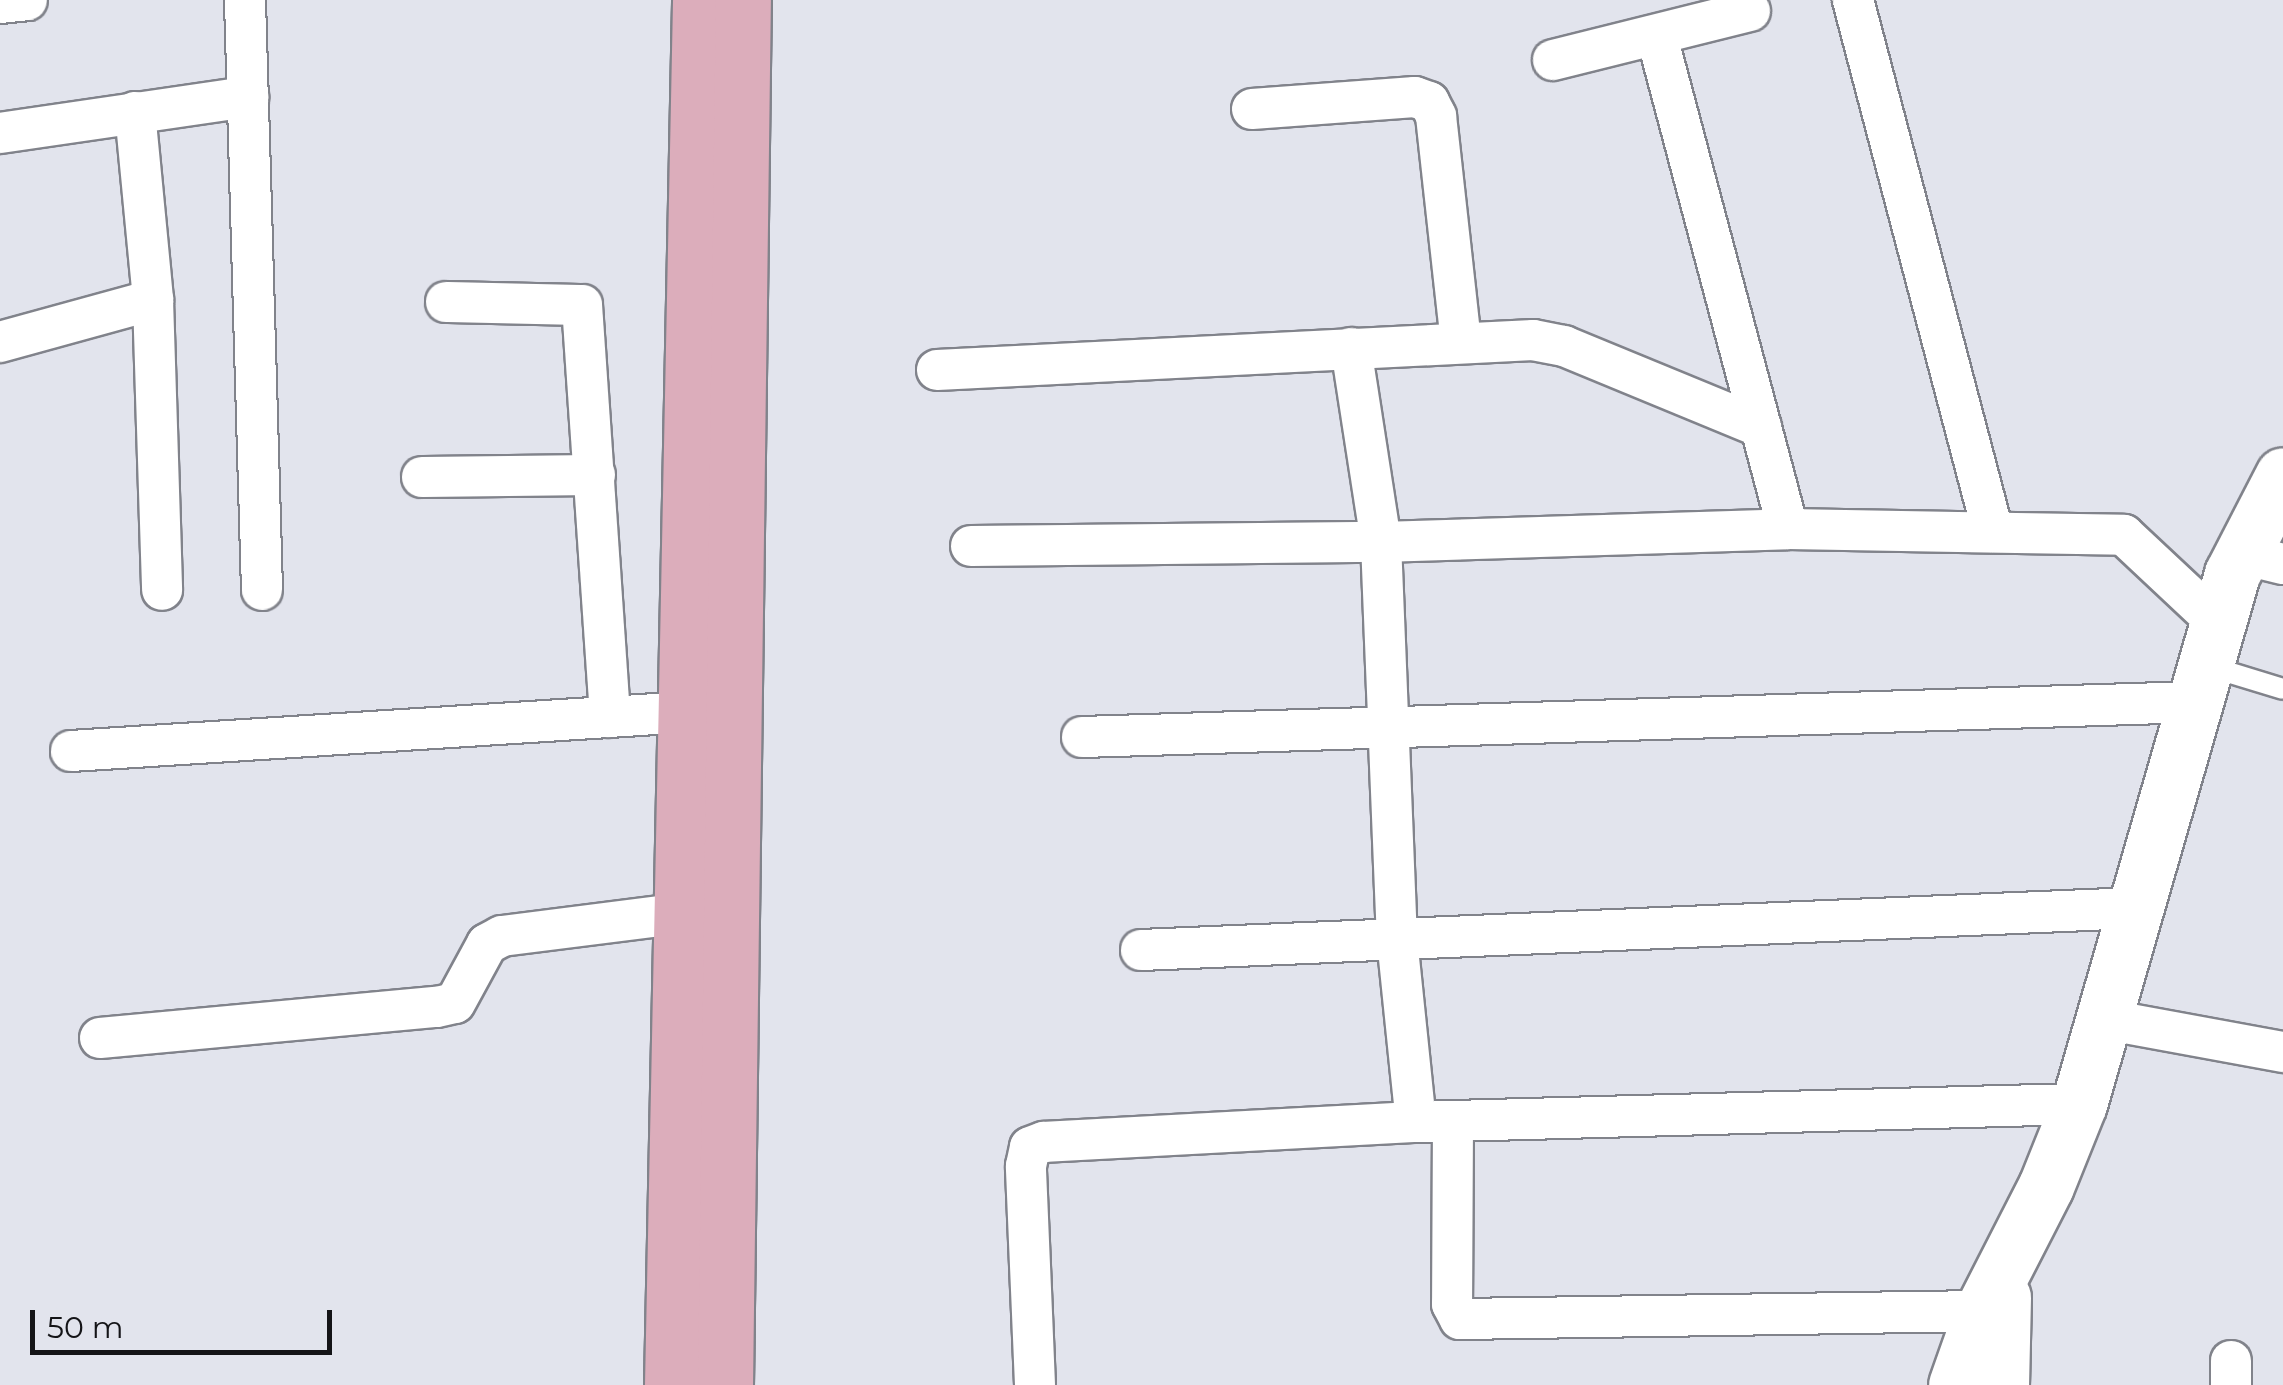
<!DOCTYPE html>
<html>
<head>
<meta charset="utf-8">
<style>
	body { margin:0 }
	#map { position:relative; width:2283px; height:1385px; overflow:hidden; background:#e2e4ed; font-family:Montserrat,sans-serif }
	div>[style] { position:absolute }
	.roads { filter:drop-shadow(2px 0 #81838b) drop-shadow(-2px 0 #81838b) drop-shadow(0 2px #81838b) drop-shadow(0 -2px #81838b) }
	.lane>* { height:20px; margin:-10px; padding:0 10px; transform-origin:10px; border-radius:10px; background:#fff }
	.street>* { height:40px; margin:-20px; padding:0 20px; transform-origin:20px; border-radius:20px; background:#fff }
	.secondary>* { height:55px; margin:-27.5px; padding:0 27.5px; transform-origin:27.5px; border-radius:27.5px; background:#fff }
	.primary>* { height:55px; margin:-27.5px; padding:0 27.5px; transform-origin:27.5px; border-radius:27.5px; background:#dcadbb }
	span { translate:-50% -50%; white-space:nowrap; text-align:center; line-height:1.15; -webkit-text-stroke:10px #e2e4ed; paint-order:stroke }
	.scale { position:absolute; left:30px; top:1310px; width:302px; height:45px; box-sizing:border-box; border:5px solid #141417; border-top:0; padding-left:12px; font-size:30px; line-height:35px; white-space:nowrap; color:#141417; -webkit-text-stroke:8px #e2e4ed; paint-order:stroke }
</style>
</head>
<body>
<div id="map">
	<div class="roads">
		<div class="lane">
			<div style="left:2208px;top:666px;width:78px;rotate:17deg"></div>
		</div>
		<div class="street">
			<div style="left:245px;top:0;width:590px;rotate:88.35deg"></div>
			<div style="left:1853px;top:0;width:550px;rotate:75.26deg"></div>
			<div style="left:0;top:3px;width:27px;rotate:-6deg"></div>
			<div style="left:1657px;top:37px;width:509px;rotate:75.09deg"></div>
			<div style="left:1553px;top:60px;width:203px;rotate:-14deg"></div>
			<div style="left:1252px;top:109px;width:163px;rotate:-4.2deg"></div>
			<div style="left:1415px;top:97px;width:15px;rotate:20deg"></div>
			<div style="left:1429px;top:102px;width:16px;rotate:63deg"></div>
			<div style="left:1436px;top:116px;width:228px;rotate:83.7deg"></div>
			<div style="left:135px;top:112px;width:189px;rotate:84.5deg"></div>
			<div style="left:153px;top:300px;width:290px;rotate:88.2deg"></div>
			<div style="left:0;top:133px;width:251px;rotate:-8.3deg"></div>
			<div style="left:446px;top:302px;width:136px;rotate:1.3deg"></div>
			<div style="left:582px;top:305px;width:413px;rotate:86.1deg"></div>
			<div style="left:0;top:342px;width:159px;rotate:-15.4deg"></div>
			<div style="left:1351px;top:348px;width:196px;rotate:81.2deg"></div>
			<div style="left:1381px;top:542px;width:397px;rotate:87.7deg"></div>
			<div style="left:1397px;top:939px;width:184px;rotate:84.1deg"></div>
			<div style="left:937px;top:370px;width:597px;rotate:-2.88deg"></div>
			<div style="left:1533px;top:340px;width:32px;rotate:11deg"></div>
			<div style="left:1564px;top:346px;width:213px;rotate:22.4deg"></div>
			<div style="left:422px;top:477px;width:173px;rotate:-0.7deg"></div>
			<div style="left:971px;top:546px;width:410px;rotate:-0.6deg"></div>
			<div style="left:1381px;top:542px;width:407px;rotate:-1.8deg"></div>
			<div style="left:1788px;top:529px;width:336px;rotate:1deg"></div>
			<div style="left:2124px;top:535px;width:127px;rotate:43.1deg"></div>
			<div style="left:2242px;top:554px;width:42px;rotate:13.7deg"></div>
			<div style="left:1082px;top:737px;width:1114px;rotate:-1.8deg"></div>
			<div style="left:71px;top:751px;width:617px;rotate:-3.62deg"></div>
			<div style="left:1141px;top:950px;width:995px;rotate:-2.42deg"></div>
			<div style="left:2103px;top:1019px;width:183px;rotate:10.4deg"></div>
			<div style="left:100px;top:1038px;width:338px;rotate:-5.3deg"></div>
			<div style="left:437px;top:1007px;width:18px;rotate:-13deg"></div>
			<div style="left:455px;top:1003px;width:67px;rotate:-61.5deg"></div>
			<div style="left:487px;top:944px;width:17px;rotate:-28deg"></div>
			<div style="left:502px;top:936px;width:182px;rotate:-7.2deg"></div>
			<div style="left:1453px;top:1122px;width:182px;rotate:90.3deg"></div>
			<div style="left:1452px;top:1304px;width:17px;rotate:62deg"></div>
			<div style="left:1460px;top:1319px;width:522px;rotate:-0.88deg"></div>
			<div style="left:2231px;top:1361px;width:24px;rotate:90deg"></div>
			<div style="left:1035px;top:1385px;width:219px;rotate:-92.4deg"></div>
			<div style="left:1026px;top:1166px;width:19px;rotate:-78deg"></div>
			<div style="left:1030px;top:1147px;width:15px;rotate:-20deg"></div>
			<div style="left:1044px;top:1142px;width:373px;rotate:-3.1deg"></div>
			<div style="left:1416px;top:1122px;width:663px;rotate:-1.56deg"></div>
		</div>
		<div class="secondary">
			<div style="left:1956px;top:1385px;width:78px;rotate:-70.6deg"></div>
			<div style="left:1982px;top:1311px;width:140px;rotate:-62.9deg"></div>
			<div style="left:2046px;top:1186px;width:88px;rotate:-68.1deg"></div>
			<div style="left:2079px;top:1104px;width:552px;rotate:-73.9deg"></div>
			<div style="left:2232px;top:574px;width:111px;rotate:-62.7deg"></div>
			<div style="left:2001px;top:1385px;width:88px;rotate:-88.7deg"></div>
		</div>
		<div class="primary">
			<div style="left:672px;top:1385px;width:1385px;rotate:-88.84deg"></div>
			<div style="left:725px;top:1385px;width:1385px;rotate:-89.26deg"></div>
		</div>
	</div>
	<div class="scale">50 m</div>
</div>
</body>
</html>
